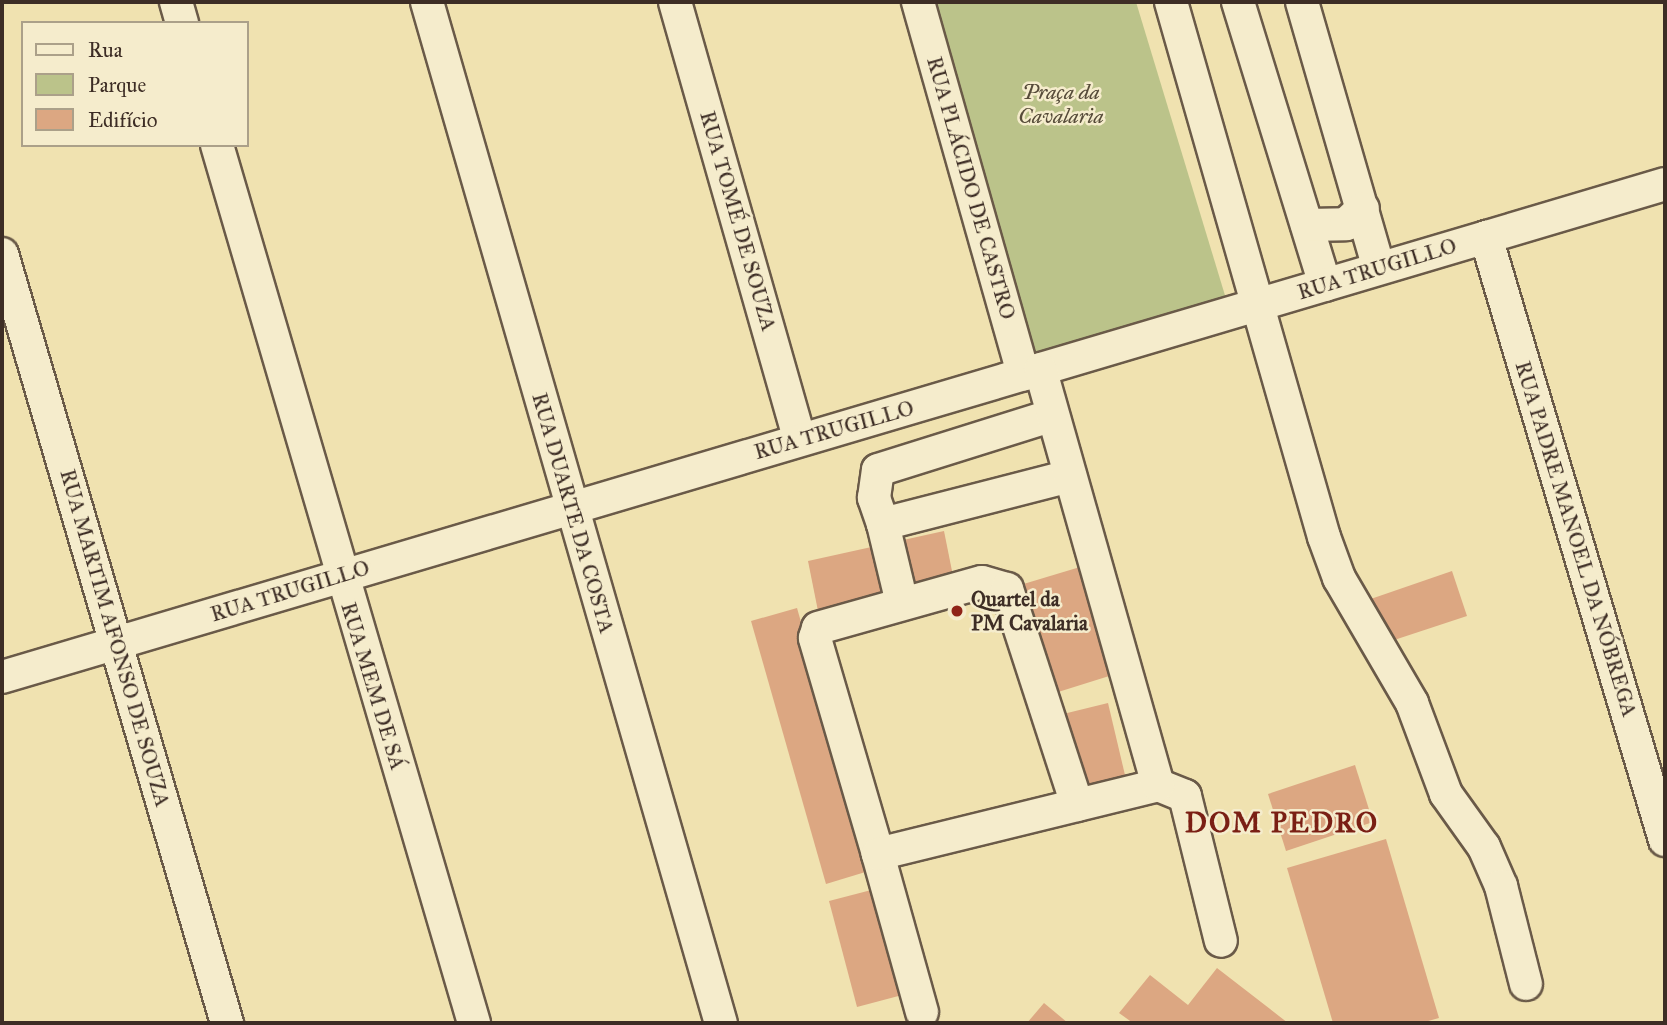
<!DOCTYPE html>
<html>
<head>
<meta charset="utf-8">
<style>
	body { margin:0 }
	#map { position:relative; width:1667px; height:1025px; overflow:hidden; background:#f0e2b0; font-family:"IM FELL Great Primer",serif }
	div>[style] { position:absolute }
	.green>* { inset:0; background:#bbc38a }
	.building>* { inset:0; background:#dca782 }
	.roads { filter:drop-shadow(2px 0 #6a5a48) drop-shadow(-2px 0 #6a5a48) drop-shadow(0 2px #6a5a48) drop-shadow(0 -2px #6a5a48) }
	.minor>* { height:32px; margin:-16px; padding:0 16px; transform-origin:16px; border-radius:16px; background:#f5eccc }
	.dots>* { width:19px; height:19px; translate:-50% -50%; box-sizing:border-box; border:4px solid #f5eccc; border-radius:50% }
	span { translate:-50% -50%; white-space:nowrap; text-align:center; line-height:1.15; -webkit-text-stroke:5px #f5eccc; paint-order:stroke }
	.park-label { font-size:21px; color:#564b39; font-style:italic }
	.street-label { font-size:21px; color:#3d2d25 }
	.poi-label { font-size:21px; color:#3d2d25; font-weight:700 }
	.left { translate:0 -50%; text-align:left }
	.district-label { font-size:28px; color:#7a1f14; font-weight:700; letter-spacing:2px }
	.frame { position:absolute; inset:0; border:4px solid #3d2d25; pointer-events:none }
	.legend { position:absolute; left:21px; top:21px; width:228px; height:126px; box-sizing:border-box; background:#f5eccc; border:2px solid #aba089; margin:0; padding:9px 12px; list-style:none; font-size:21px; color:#3d2d25 }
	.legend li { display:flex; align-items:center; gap:14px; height:35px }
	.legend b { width:35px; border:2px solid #aba089 }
</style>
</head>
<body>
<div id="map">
	<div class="green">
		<div style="clip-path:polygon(920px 2px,1136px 2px,1227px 302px,1036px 362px)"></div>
	</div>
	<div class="building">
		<div style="clip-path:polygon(944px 531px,954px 581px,818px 611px,808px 561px)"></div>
		<div style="clip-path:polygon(1090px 564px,1122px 672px,1039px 698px,1007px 589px)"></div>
		<div style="clip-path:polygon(1452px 571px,1467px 616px,1376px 646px,1362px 602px)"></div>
		<div style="clip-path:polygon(797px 608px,872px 870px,826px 884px,751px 621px)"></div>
		<div style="clip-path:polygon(1108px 703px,1129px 792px,1077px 805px,1055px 716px)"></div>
		<div style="clip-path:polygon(1355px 765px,1373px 822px,1286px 851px,1268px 794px)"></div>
		<div style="clip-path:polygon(1386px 839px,1439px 1018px,1421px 1023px,1333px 1023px,1287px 868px)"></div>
		<div style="clip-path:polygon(879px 888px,906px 994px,857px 1007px,829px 901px)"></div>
		<div style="clip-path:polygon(1217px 968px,1288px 1023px,1133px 1023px,1119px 1013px,1150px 975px,1188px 1005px)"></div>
		<div style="clip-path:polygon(1044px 1003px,1068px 1023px,1027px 1023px)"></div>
	</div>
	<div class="roads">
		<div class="minor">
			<div style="left:176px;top:2px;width:22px;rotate:74deg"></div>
			<div style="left:427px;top:2px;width:1062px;rotate:73.94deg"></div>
			<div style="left:675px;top:2px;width:455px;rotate:74.1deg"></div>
			<div style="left:918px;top:2px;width:387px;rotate:74.2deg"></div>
			<div style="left:1171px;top:2px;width:556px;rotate:74.04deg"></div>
			<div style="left:1324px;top:537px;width:44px;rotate:69.9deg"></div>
			<div style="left:1339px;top:578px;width:145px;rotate:59.7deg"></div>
			<div style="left:1412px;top:703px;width:97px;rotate:69.5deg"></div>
			<div style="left:1446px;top:794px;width:65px;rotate:54.4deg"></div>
			<div style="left:1484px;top:847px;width:43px;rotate:66.4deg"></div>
			<div style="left:1501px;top:886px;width:101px;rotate:75.7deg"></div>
			<div style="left:1238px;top:2px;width:296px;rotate:72.9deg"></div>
			<div style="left:1302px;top:2px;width:277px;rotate:73.9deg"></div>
			<div style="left:217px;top:145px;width:915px;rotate:73.68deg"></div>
			<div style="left:1307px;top:225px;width:39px;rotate:-1deg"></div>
			<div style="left:1346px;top:224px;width:23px;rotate:-43deg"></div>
			<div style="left:1486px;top:237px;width:629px;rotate:73.47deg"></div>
			<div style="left:2px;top:254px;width:801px;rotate:73.69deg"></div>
			<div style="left:883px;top:524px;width:28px;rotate:-109deg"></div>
			<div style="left:874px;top:498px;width:28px;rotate:-82deg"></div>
			<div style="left:878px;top:470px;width:183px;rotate:-17.4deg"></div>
			<div style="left:902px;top:603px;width:81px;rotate:-103.5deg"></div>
			<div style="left:883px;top:524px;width:193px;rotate:-14.4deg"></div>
			<div style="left:2px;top:677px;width:1735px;rotate:-16.51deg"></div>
			<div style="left:1158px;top:785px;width:29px;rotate:22deg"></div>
			<div style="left:1185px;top:796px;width:149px;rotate:76.1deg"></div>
			<div style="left:878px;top:854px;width:225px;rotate:-106.3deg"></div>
			<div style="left:815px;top:638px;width:10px;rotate:-73deg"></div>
			<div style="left:818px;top:628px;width:170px;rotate:-15.7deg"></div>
			<div style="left:982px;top:582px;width:26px;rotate:16deg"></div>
			<div style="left:1007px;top:589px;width:227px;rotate:72deg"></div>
			<div style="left:922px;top:1012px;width:164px;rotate:-105.6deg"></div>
			<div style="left:878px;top:854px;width:288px;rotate:-13.8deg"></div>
			<div style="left:1158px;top:785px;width:432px;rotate:-105.8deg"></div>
		</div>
	</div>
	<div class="dots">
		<div style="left:957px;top:611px;background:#8f2418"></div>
	</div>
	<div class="park-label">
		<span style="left:1061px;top:104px">Praça da<br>Cavalaria</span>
	</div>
	<div class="street-label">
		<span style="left:971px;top:188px;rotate:74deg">RUA PLÁCIDO DE CASTRO</span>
		<span style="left:738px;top:221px;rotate:74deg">RUA TOMÉ DE SOUZA</span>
		<span style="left:1377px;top:269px;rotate:-17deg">RUA TRUGILLO</span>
		<span style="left:834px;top:430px;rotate:-16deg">RUA TRUGILLO</span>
		<span style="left:573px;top:513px;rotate:74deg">RUA DUARTE DA COSTA</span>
		<span style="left:1576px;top:539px;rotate:73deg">RUA PADRE MANOEL DA NÓBREGA</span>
		<span style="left:290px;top:591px;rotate:-17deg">RUA TRUGILLO</span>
		<span style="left:115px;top:638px;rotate:74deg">RUA MARTIM AFONSO DE SOUZA</span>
		<span style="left:373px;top:686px;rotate:73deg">RUA MEM DE SÁ</span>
	</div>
	<div class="poi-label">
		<span class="left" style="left:971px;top:611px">Quartel da<br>PM Cavalaria</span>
	</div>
	<div class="district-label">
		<span style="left:1282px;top:823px">DOM PEDRO</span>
	</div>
	<div class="frame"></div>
	<ul class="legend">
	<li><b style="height:9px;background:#f5eccc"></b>Rua</li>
	<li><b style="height:19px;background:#bbc38a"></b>Parque</li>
	<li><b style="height:19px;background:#dca782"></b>Edifício</li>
	</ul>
</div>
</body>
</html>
